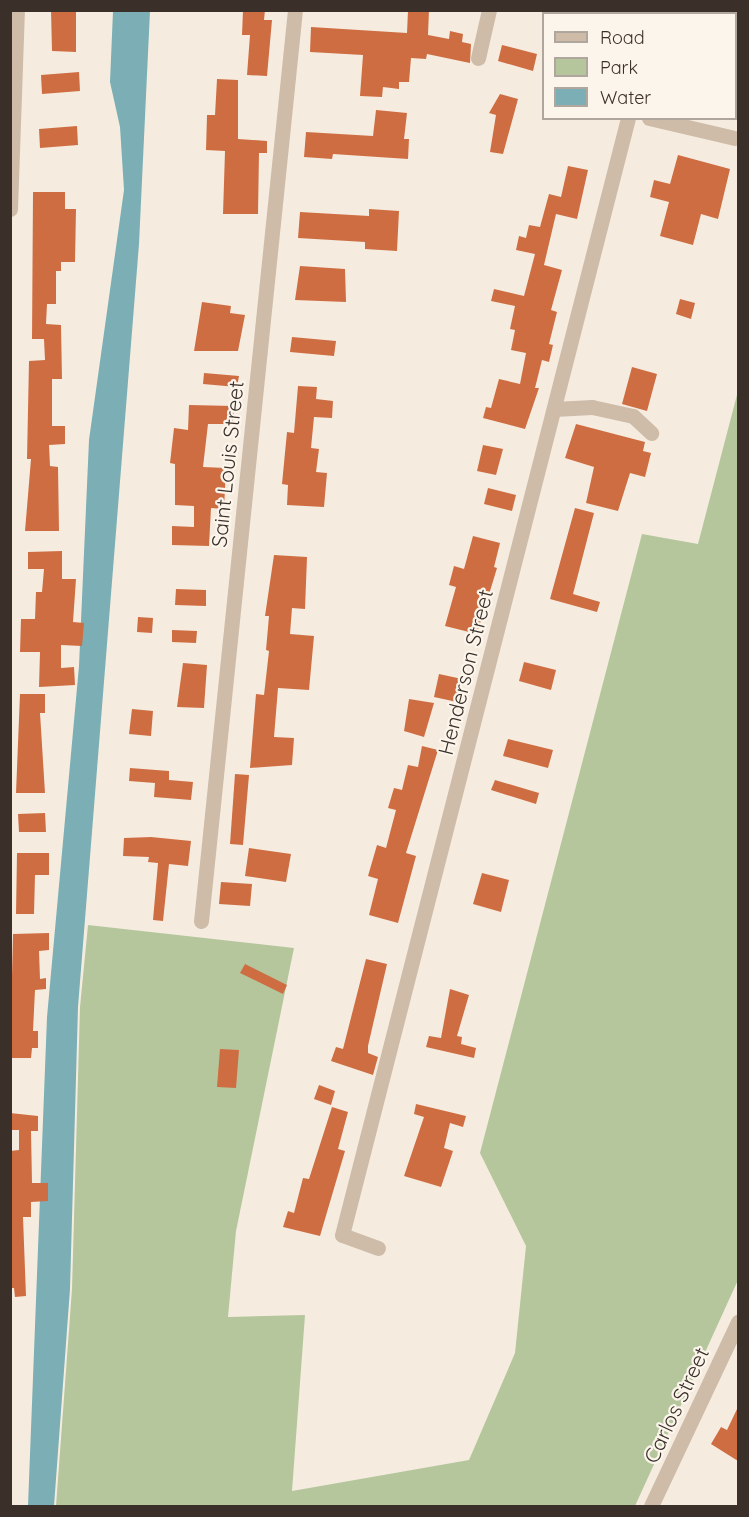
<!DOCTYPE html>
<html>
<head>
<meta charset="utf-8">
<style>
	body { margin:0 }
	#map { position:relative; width:749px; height:1517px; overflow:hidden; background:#f5ecdf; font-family:Quicksand,sans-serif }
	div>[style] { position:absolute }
	.green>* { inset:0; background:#b5c69d }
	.water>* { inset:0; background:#7bafb5 }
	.building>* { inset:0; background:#cf6d42 }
	.minor>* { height:15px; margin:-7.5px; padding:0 7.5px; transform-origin:7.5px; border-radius:7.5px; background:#cebca9 }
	span { translate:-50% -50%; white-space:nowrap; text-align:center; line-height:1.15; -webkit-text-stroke:4.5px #fcf5ec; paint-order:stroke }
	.street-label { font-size:21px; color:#3b3029 }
	.frame { position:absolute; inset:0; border:12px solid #3b3029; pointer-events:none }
	.legend { position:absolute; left:542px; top:12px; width:195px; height:108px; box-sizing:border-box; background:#fcf5ec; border:2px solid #afa69e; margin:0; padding:8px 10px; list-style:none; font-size:18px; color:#3b3029 }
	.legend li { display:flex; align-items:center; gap:12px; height:30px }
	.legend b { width:30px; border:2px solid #afa69e }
</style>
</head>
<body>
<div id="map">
	<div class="green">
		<div style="clip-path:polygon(738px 391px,738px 1280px,635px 1506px,56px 1506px,72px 1289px,80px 1007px,88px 925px,294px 948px,236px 1231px,228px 1317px,305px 1315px,292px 1491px,469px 1460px,515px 1353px,526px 1246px,480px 1153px,642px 534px,698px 544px)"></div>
	</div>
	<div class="water">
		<div style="clip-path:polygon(113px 11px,150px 11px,139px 244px,78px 1007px,70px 1289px,54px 1506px,28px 1506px,47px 1017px,79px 666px,89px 440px,124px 190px,120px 127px,110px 82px)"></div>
	</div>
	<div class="building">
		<div style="clip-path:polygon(51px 10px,76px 10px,76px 52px,52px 51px)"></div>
		<div style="clip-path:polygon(243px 10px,265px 10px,264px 20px,272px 20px,267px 76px,247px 75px,250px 35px,242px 35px)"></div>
		<div style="clip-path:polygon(408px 10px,429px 10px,428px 35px,449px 39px,450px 31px,463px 34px,462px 42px,471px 44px,470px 63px,427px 54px,426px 59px,411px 58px,409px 82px,399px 82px,399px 89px,383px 87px,382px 97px,360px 96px,363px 55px,310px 52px,311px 27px,407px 33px)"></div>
		<div style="clip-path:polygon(502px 45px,537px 54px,533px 71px,498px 61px)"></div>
		<div style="clip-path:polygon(79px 72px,80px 91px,42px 94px,41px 75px)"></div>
		<div style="clip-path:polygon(217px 79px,238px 80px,238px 139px,267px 141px,267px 153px,259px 153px,258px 214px,223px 214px,225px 151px,206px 150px,207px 115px,215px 115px)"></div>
		<div style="clip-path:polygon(500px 94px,518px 99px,503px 154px,490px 152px,496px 115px,489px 113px)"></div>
		<div style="clip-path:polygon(376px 110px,407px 113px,404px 139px,409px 139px,408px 159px,333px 154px,332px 159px,304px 157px,306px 132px,373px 136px)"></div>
		<div style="clip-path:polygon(77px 126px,78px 145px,40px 148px,39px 129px)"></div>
		<div style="clip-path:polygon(678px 155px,730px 169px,718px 219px,701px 214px,693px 245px,660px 236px,669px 202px,650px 197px,654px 180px,670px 184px)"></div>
		<div style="clip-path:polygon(568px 166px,588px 170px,577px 219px,556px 214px,544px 265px,562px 270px,551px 310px,557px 312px,549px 344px,553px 345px,549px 362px,542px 360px,535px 388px,539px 388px,525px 429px,483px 418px,486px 407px,491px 408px,499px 379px,520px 384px,526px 353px,511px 350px,515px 330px,510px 329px,515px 306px,491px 301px,494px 289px,524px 296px,535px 254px,516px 250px,519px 236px,526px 238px,529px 225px,540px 227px,549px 194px,561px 197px)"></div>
		<div style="clip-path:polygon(33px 192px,65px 192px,65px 209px,76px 209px,75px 262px,61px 262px,61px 271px,56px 271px,56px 304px,47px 304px,46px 324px,61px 325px,62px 379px,52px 379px,52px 426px,65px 426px,65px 444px,49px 445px,50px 466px,58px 467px,59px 531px,25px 531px,31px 459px,27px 459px,29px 361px,45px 360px,44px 339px,32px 339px)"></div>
		<div style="clip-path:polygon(369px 209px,399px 211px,397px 251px,365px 249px,365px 242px,298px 238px,300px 212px,369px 216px)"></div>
		<div style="clip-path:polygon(300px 266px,345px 269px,346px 302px,295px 300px)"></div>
		<div style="clip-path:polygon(680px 299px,695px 303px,691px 319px,676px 314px)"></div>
		<div style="clip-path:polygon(202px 302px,231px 306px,230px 313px,245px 315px,238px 351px,194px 351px)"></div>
		<div style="clip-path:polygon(292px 337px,336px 341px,334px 356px,290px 352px)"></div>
		<div style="clip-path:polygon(632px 367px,657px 374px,647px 411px,622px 404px)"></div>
		<div style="clip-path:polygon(204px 373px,239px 376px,237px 387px,203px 384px)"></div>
		<div style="clip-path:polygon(298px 386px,317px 387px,316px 399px,333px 401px,332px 418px,314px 417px,311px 448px,319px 449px,316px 472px,327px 473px,324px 507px,287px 505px,288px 485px,282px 484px,287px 432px,294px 433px)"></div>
		<div style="clip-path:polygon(189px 405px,234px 406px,233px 424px,208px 424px,203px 467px,226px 468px,224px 509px,211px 508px,209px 546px,172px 545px,172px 526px,194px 527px,194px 506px,175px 505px,175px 464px,170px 463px,174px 428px,188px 430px)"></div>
		<div style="clip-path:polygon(576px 424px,645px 442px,643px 451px,651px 453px,645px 477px,630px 473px,618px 511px,586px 503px,594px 467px,565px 458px)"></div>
		<div style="clip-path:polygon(483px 445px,503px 449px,496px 475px,477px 471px)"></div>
		<div style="clip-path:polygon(488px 488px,516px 495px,512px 511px,484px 504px)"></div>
		<div style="clip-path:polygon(575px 508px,594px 513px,573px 594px,600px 602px,597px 612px,550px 599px)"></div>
		<div style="clip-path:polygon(473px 536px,500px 543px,494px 567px,497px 568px,477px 634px,445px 626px,456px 587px,449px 585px,454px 566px,464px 569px)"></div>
		<div style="clip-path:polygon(62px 551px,62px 579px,76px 579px,73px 622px,84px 623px,82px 646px,61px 645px,61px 668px,74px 667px,75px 685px,39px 687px,40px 652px,20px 652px,21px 619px,35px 619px,36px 592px,42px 592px,44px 569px,28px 569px,28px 552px)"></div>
		<div style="clip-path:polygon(274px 555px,307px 557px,305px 609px,292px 608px,290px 634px,314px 636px,309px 690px,278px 688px,274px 737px,294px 738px,292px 765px,250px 768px,256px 694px,264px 695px,269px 651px,266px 650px,269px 616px,265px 616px)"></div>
		<div style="clip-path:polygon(176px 589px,206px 590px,206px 606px,175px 605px)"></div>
		<div style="clip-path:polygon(138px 617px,153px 618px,152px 633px,137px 632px)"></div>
		<div style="clip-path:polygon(172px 630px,197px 631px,196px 643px,172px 642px)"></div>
		<div style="clip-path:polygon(524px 662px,556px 670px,551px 690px,519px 681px)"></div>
		<div style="clip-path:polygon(183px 663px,207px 665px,204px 708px,177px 707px)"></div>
		<div style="clip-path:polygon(439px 674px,462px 679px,457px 702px,434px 697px)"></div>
		<div style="clip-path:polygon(20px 694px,45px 694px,45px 713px,40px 713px,45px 793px,16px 793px)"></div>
		<div style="clip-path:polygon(409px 699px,434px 703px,424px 737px,404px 731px)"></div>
		<div style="clip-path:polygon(132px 709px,153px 711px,151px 736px,129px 734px)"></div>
		<div style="clip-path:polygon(508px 739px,553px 750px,548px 768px,503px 756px)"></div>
		<div style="clip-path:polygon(422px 746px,438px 750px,406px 853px,416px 856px,398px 923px,369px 915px,378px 879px,368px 876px,377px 845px,386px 848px,396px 810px,388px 808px,394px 788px,402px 790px,408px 765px,418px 767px)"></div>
		<div style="clip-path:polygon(130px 768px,169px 771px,169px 780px,193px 782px,191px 800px,154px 797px,155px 783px,129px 781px)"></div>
		<div style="clip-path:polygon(235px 774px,249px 775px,243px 845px,230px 844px)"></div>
		<div style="clip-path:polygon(495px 780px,539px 793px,536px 804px,491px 790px)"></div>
		<div style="clip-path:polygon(45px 813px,46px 832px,19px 832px,18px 814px)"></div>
		<div style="clip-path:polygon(151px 837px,191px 841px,188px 866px,169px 864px,163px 921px,153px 920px,158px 863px,148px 862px,149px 857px,123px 856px,124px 838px)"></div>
		<div style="clip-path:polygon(249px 848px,291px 854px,286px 882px,245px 876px)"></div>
		<div style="clip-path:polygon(17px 853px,49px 853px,49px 875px,35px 875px,34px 914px,16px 914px)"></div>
		<div style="clip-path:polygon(482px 873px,509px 880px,501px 912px,473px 904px)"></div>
		<div style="clip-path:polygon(221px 882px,252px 884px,250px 906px,219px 904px)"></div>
		<div style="clip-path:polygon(49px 933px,49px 950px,39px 951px,40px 979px,46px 978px,46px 989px,35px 990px,33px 1031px,38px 1031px,38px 1048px,32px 1048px,31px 1058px,10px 1058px,13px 934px)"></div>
		<div style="clip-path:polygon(366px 959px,387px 964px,368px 1046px,368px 1053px,378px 1057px,373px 1075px,331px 1061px,336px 1047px,343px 1049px)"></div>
		<div style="clip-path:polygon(245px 964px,287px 985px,283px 994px,240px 973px)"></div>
		<div style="clip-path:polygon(450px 989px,469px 995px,457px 1036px,462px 1037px,461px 1044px,476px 1048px,474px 1058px,426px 1047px,429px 1036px,441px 1038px)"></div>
		<div style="clip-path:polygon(220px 1049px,239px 1050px,236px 1088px,217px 1087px)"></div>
		<div style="clip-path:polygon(319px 1085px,335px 1091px,331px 1105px,314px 1099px)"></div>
		<div style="clip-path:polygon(416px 1104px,466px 1116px,463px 1127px,450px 1123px,444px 1148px,453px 1151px,441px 1187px,404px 1176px,424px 1117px,414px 1114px)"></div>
		<div style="clip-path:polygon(332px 1107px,348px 1112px,338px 1149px,345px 1151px,320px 1236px,283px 1227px,288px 1211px,294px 1213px,303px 1178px,309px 1179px)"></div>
		<div style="clip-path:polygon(10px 1113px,38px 1116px,38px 1131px,31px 1131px,32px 1183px,48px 1183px,48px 1201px,31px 1202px,31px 1217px,23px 1217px,26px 1296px,15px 1297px,14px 1288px,10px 1288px,10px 1151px,19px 1150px,19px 1130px,10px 1130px)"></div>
		<div style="clip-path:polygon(738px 1407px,738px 1461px,711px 1444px,721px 1427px,727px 1430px)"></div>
	</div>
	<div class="minor">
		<div style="left:655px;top:14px;width:4px;rotate:-76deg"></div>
		<div style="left:478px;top:58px;width:49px;rotate:-77.1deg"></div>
		<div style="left:649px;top:118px;width:88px;rotate:13.1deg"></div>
		<div style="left:10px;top:209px;width:199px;rotate:-88deg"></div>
		<div style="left:554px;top:409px;width:38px;rotate:-3deg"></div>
		<div style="left:592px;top:407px;width:42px;rotate:12.4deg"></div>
		<div style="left:633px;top:416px;width:25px;rotate:43deg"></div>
		<div style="left:201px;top:921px;width:916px;rotate:-84.11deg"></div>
		<div style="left:378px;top:1248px;width:38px;rotate:-160deg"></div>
		<div style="left:342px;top:1235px;width:1153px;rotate:-75.64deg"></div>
		<div style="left:651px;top:1506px;width:204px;rotate:-64.7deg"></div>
	</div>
	<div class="street-label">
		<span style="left:227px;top:464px;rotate:-84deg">Saint Louis Street</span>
		<span style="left:465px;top:672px;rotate:-76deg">Henderson Street</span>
		<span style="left:676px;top:1405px;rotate:-65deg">Carlos Street</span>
	</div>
	<div class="frame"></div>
	<ul class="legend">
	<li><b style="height:8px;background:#cebca9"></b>Road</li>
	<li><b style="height:16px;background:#b5c69d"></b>Park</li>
	<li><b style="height:16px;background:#7bafb5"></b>Water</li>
	</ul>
</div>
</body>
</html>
